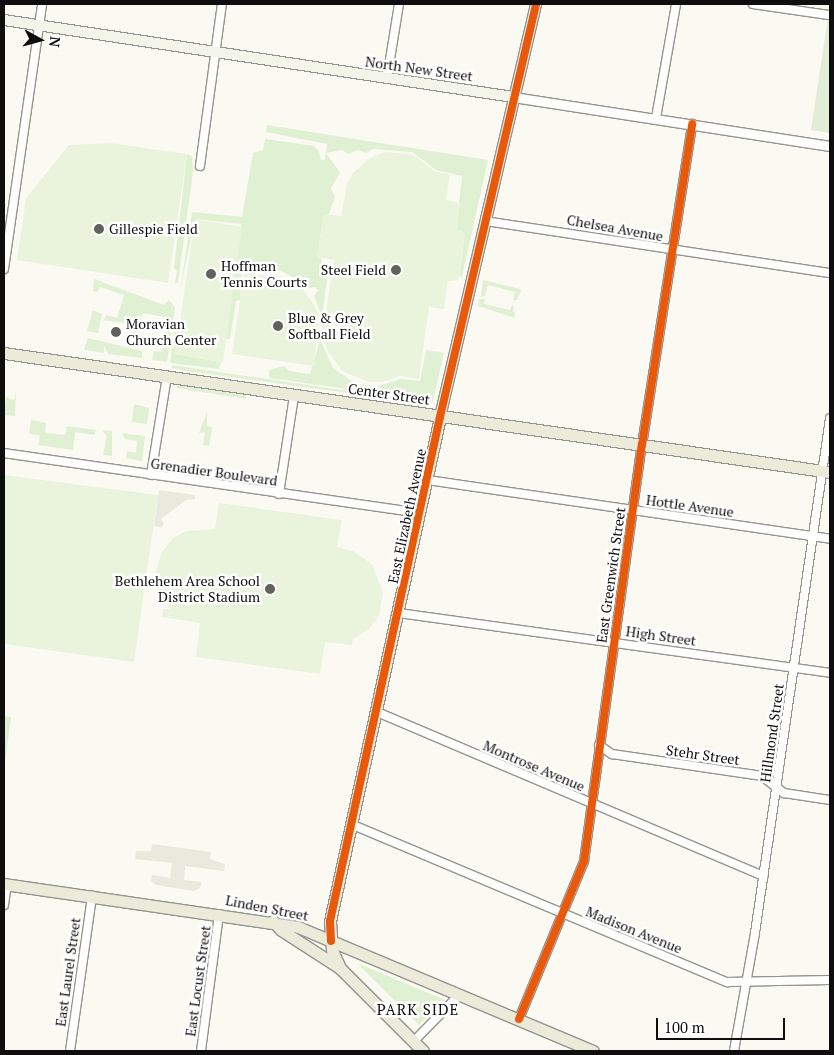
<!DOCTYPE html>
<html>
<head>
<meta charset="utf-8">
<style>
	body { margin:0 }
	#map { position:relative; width:834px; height:1055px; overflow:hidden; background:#fafaf2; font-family:"PT Serif",serif }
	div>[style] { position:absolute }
	.green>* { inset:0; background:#e0f0d3 }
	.cemetery>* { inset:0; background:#e3ecd7 }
	.pitch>* { inset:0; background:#eaf4dd }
	.plaza>* { inset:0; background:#eae9de }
	.roads { filter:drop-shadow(1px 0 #949491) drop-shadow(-1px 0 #949491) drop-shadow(0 1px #949491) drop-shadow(0 -1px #949491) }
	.minor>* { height:8px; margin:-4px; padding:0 4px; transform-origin:4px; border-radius:4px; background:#fefefd }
	.tertiary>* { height:9px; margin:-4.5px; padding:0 4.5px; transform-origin:4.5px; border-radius:4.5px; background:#fefefd }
	.secondary>* { height:10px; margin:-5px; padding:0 5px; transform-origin:5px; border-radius:5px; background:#f4f5ea }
	.primary>* { height:11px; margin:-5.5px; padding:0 5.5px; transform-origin:5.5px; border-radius:5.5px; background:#ecead9 }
	.cycleway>* { height:8px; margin:-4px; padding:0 4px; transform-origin:4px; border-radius:4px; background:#e8590c }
	.dots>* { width:14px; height:14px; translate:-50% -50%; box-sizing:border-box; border:2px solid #fff; border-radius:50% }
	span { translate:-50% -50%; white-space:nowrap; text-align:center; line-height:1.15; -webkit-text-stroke:5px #fff; paint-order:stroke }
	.street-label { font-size:14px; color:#0e0e0e }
	.poi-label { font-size:14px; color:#0e0e0e }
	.left { translate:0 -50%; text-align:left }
	.right { translate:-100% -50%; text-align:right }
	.neighbourhood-label { font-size:15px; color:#0e0e0e; letter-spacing:1px }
	.frame { position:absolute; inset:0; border:5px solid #0e0e0e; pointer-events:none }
	.north { position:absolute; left:15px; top:15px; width:50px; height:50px; -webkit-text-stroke:4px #fff; paint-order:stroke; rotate:97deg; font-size:14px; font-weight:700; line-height:20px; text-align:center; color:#0e0e0e }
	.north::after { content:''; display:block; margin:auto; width:18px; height:22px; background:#0e0e0e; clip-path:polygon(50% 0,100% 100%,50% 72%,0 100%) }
	.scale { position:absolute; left:656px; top:1018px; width:129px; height:22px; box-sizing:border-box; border:2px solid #0e0e0e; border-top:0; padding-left:6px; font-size:15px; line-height:18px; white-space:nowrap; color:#0e0e0e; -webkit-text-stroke:4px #fff; paint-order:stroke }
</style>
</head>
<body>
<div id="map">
	<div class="green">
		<div style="clip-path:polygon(267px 125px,488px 160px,462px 277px,459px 276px,465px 233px,456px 229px,462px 176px,436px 170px,412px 152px,373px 149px,366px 153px,358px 150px,348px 154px,342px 150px,326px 153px,340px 173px,331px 188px,335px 197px,329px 214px,324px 214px,317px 257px,321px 258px,327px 280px,322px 317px,314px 296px,318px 290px,315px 287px,309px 288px,282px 271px,257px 266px,242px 267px,240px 300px,236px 301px,230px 339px,226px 339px,241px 224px,195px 219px,180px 291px,192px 212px,242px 217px,253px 153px,263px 150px,265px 139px,314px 146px,319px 151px,321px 160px,325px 160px,327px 144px,266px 132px)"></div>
		<div style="clip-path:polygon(187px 154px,192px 156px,193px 171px,178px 283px,175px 283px,177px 270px,174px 268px)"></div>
		<div style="clip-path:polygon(94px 279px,164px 305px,169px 300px,175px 307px,167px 362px,152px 360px,154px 351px,162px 352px,166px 317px,142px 313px,137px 347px,132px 345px,133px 324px,103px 320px,101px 326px,106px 315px,117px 318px,124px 295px,100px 287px,97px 292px,93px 291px)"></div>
		<div style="clip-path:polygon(483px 280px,520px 289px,521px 291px,517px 300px,513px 300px,515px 292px,488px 285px,485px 296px,481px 297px)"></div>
		<div style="clip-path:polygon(479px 299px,485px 299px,484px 304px,510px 310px,513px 304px,515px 318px,478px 306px)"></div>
		<div style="clip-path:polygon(93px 310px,102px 314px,98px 333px,87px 331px)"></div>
		<div style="clip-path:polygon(175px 325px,179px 326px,175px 354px,221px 362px,219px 369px,170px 363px)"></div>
		<div style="clip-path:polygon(88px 338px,142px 351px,142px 358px,108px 354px,104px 346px,104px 353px,87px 350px,84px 349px)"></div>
		<div style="clip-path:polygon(320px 339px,333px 368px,356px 384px,379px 386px,401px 379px,420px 381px,426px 350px,444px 353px,433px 401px,269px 378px,269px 370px,284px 366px,289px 371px,310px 374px)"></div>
		<div style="clip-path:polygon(172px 365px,409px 400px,427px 402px,427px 404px,187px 371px,172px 368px)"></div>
		<div style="clip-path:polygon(177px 385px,246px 395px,246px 399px,177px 388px)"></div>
		<div style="clip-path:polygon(16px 390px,15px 416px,4px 415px,6px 397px,14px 400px)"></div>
		<div style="clip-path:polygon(134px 404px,149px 408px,147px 424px,132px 422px)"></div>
		<div style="clip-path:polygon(207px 412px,207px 426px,212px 427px,209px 446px,203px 445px,205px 432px,199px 433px)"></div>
		<div style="clip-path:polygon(31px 420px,46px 423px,45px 433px,65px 435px,67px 426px,96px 430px,94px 435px,75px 432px,73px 450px,38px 445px,40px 435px,29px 434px)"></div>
		<div style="clip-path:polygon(102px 430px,112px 431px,112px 456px,103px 455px,107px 436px)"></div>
		<div style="clip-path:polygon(122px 433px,145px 436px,142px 461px,126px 458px,127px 451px,136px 453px,137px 441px,125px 439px)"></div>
		<div style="clip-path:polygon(4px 716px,11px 717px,4px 770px)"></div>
		<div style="clip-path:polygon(357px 963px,445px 1000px,419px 1025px)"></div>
	</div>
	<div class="cemetery">
		<div style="clip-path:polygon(830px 4px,830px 133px,811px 130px)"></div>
	</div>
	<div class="pitch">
		<div style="clip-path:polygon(110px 143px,187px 154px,168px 283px,17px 260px,26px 198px,69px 145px)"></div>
		<div style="clip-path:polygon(385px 152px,412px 154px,436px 172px,450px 174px,446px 200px,460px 203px,457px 229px,465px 233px,458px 280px,448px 281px,444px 309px,429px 307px,419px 379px,400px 376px,383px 382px,368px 382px,342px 371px,327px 350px,323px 332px,334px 260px,317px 257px,324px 214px,341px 216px,347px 184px,353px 173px,370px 158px)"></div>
		<div style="clip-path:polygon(195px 219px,242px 227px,223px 362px,175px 354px)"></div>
		<div style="clip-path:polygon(244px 273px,282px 278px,301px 287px,311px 300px,319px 315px,314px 366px,232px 354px)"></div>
		<div style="clip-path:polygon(4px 475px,158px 495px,134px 662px,4px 644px)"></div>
		<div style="clip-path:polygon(219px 503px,342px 520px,337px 547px,353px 551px,372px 564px,383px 593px,379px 616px,369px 629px,353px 639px,352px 645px,325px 642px,320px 674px,196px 657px,200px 623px,162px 617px,163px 609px,170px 609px,159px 594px,155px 578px,161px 553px,173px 538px,186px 531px,215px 529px)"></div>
	</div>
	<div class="plaza">
		<div style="clip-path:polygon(159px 490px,195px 495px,195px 499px,186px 500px,161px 519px,164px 524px,161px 527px,154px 526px)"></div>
		<div style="clip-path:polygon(152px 844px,211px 852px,210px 859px,225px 864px,224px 871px,185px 866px,184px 880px,202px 882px,200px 888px,194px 891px,156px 885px,151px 881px,152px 875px,170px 878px,172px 863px,135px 859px,136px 851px,151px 851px)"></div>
	</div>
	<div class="roads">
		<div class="minor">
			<div style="left:753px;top:4px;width:76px;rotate:8.3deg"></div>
			<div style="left:387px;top:78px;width:75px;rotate:-80.8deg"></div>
			<div style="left:656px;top:118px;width:116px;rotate:-80deg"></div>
			<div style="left:200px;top:166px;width:163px;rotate:-82.3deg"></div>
			<div style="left:485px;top:221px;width:349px;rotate:8.6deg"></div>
			<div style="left:4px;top:269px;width:268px;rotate:-81.8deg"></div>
			<div style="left:4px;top:453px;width:420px;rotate:8.2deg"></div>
			<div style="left:151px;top:475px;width:100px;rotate:-80.8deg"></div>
			<div style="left:428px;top:480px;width:406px;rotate:8.3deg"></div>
			<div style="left:279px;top:494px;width:99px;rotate:-81.3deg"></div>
			<div style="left:399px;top:613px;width:435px;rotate:7.9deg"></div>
			<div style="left:377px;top:712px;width:420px;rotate:23deg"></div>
			<div style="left:599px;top:745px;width:16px;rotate:35deg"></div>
			<div style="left:612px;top:754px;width:152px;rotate:8.3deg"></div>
			<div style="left:762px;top:776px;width:28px;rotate:38deg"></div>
			<div style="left:784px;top:793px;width:47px;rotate:8.7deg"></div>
			<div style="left:353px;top:825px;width:406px;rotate:22.8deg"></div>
			<div style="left:727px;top:982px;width:103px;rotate:-1.1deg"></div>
			<div style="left:4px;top:905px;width:21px;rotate:-82deg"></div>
			<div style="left:519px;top:1019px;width:171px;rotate:-67.6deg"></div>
			<div style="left:584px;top:861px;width:420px;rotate:-82.1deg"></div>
			<div style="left:642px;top:445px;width:325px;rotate:-81.1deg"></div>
			<div style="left:413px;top:1042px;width:67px;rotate:-45.6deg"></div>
			<div style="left:70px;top:1051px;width:157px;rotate:-81.9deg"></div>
			<div style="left:201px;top:1051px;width:138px;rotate:-82.5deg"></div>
			<div style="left:734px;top:1051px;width:120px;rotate:-79.9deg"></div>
			<div style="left:755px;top:933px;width:520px;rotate:-81.71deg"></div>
		</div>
		<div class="tertiary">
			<div style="left:513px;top:97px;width:321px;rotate:8.8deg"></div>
		</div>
		<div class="secondary">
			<div style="left:4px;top:20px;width:515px;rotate:8.6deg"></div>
			<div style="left:440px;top:417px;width:424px;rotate:-76.9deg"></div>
		</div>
		<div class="primary">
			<div style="left:4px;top:353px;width:835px;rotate:8.2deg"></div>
			<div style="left:4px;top:884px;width:297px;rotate:8.3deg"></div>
			<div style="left:298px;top:927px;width:320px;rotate:22.8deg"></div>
			<div style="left:273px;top:921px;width:12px;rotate:48deg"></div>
			<div style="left:281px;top:930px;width:70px;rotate:32.8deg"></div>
			<div style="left:423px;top:1051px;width:117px;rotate:-135deg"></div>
			<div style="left:340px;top:968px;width:20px;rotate:-114deg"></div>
			<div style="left:332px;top:950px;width:29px;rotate:-94deg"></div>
			<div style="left:330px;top:921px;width:516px;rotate:-77.69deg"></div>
		</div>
	</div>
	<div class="cycleway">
		<div style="left:331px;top:941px;width:20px;rotate:-93deg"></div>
		<div style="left:330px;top:921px;width:516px;rotate:-77.69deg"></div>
		<div style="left:440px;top:417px;width:424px;rotate:-76.9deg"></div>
		<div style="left:519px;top:1019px;width:171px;rotate:-67.6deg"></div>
		<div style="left:584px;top:861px;width:420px;rotate:-82.1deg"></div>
		<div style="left:642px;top:445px;width:325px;rotate:-81.1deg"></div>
	</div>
	<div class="dots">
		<div style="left:99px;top:229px;background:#61615e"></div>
		<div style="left:396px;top:270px;background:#61615e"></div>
		<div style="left:211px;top:274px;background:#61615e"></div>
		<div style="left:278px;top:326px;background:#61615e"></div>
		<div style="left:116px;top:332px;background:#61615e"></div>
		<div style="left:270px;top:589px;background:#61615e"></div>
	</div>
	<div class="street-label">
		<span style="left:419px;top:69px;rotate:8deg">North New Street</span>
		<span style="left:615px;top:228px;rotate:10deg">Chelsea Avenue</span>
		<span style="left:389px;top:394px;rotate:8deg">Center Street</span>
		<span style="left:214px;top:472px;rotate:8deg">Grenadier Boulevard</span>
		<span style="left:690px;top:506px;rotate:8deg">Hottle Avenue</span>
		<span style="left:407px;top:516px;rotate:-78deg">East Elizabeth Avenue</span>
		<span style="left:611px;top:575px;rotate:-82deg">East Greenwich Street</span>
		<span style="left:661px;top:636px;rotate:8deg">High Street</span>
		<span style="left:772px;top:733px;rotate:-82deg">Hillmond Street</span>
		<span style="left:703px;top:755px;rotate:8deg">Stehr Street</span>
		<span style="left:534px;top:766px;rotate:23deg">Montrose Avenue</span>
		<span style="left:267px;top:908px;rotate:11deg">Linden Street</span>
		<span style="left:634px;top:930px;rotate:22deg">Madison Avenue</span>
		<span style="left:68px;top:972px;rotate:-82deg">East Laurel Street</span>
		<span style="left:198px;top:981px;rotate:-82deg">East Locust Street</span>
	</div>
	<div class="poi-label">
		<span class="left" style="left:109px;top:229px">Gillespie Field</span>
		<span class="left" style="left:221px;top:274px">Hoffman<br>Tennis Courts</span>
		<span class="right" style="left:386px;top:270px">Steel Field</span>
		<span class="left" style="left:288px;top:326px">Blue &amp; Grey<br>Softball Field</span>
		<span class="left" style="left:126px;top:332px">Moravian<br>Church Center</span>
		<span class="right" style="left:260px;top:589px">Bethlehem Area School<br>District Stadium</span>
	</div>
	<div class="neighbourhood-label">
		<span style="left:418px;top:1010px">PARK SIDE</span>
	</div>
	<div class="frame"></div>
	<div class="north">N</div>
	<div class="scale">100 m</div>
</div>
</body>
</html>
